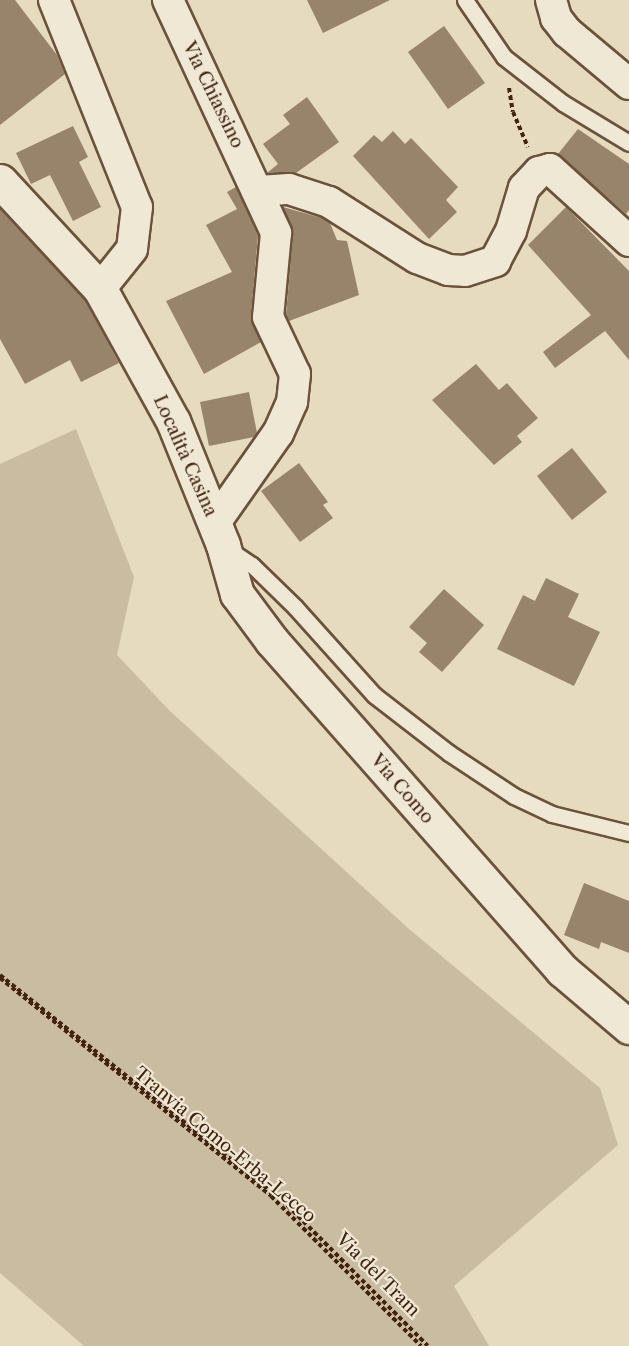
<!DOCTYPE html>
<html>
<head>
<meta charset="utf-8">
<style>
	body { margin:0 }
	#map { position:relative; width:629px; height:1346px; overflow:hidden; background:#e6dbbf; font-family:"Libre Caslon Text",serif }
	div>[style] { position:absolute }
	.green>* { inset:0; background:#cabca1 }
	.building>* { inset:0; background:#98836b }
	.path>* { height:4px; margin-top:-2px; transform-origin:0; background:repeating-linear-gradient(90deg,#43230f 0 4.5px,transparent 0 7.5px) }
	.roads { filter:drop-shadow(2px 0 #6c513b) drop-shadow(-2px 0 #6c513b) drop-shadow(0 2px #6c513b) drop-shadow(0 -2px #6c513b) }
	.lane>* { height:15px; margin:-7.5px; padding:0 7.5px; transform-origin:7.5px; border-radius:7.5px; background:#efe8d5 }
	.street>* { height:30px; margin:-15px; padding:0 15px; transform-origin:15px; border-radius:15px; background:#efe8d5 }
	.secondary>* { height:33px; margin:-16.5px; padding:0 16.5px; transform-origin:16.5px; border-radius:16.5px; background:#efe8d5 }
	span { translate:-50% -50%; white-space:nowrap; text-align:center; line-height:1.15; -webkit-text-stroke:4.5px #efe8d5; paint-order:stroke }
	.street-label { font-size:18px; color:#43230f }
</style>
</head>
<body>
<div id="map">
	<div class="green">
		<div style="clip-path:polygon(76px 429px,134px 577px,117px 655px,170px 711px,409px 929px,600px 1088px,618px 1145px,454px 1286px,489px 1346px,84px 1346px,0 1273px,0 464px)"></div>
	</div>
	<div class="building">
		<div style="clip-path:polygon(0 0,15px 0,57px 55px,65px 74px,0 125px)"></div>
		<div style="clip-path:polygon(307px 0,390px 0,323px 33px)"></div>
		<div style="clip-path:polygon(444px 26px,485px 83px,448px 109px,408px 52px)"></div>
		<div style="clip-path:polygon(307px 97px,339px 142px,296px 173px,267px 173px,278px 164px,263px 144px,290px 124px,283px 115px)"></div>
		<div style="clip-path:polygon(73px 126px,88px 157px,79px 162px,101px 207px,73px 221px,50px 175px,31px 184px,16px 153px)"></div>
		<div style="clip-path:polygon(578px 129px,629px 164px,629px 210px,626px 214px,558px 154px)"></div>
		<div style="clip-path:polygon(393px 131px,405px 144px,411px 138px,458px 187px,446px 200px,457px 212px,429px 239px,353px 156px,374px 135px,382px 142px)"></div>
		<div style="clip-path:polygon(236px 187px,258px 236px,251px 315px,261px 342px,204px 374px,166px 301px,232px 272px,206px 225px,237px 209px,227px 192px)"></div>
		<div style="clip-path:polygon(283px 207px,322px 218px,330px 223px,337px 240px,347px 241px,359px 295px,289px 321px,286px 314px,293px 234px)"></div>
		<div style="clip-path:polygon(566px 207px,629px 271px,629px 360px,605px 331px,555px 368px,543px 352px,591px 315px,528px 245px)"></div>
		<div style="clip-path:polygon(0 209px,85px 300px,119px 363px,81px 382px,70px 360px,25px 384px,0 339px)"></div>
		<div style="clip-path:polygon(476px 364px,499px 390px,507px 383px,538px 418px,517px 436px,522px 442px,494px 465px,432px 400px)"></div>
		<div style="clip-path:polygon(249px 392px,257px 433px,254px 437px,209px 446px,200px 402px)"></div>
		<div style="clip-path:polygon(572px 448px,607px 492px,572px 520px,537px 476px)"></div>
		<div style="clip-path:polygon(299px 463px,328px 502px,323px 505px,333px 518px,300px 542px,261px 491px)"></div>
		<div style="clip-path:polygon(546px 578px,579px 594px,568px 617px,600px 632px,574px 686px,497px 649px,523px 595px,535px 601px)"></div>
		<div style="clip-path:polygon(444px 589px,484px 625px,442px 672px,419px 652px,427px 643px,409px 627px)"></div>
		<div style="clip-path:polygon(584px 883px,629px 901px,629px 953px,601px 942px,599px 949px,564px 935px)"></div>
	</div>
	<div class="path">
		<div style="left:509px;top:88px;width:24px;rotate:81deg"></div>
		<div style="left:513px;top:112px;width:38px;rotate:67deg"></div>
		<div style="left:0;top:975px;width:361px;rotate:38.6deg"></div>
		<div style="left:282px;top:1200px;width:206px;rotate:45deg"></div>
		<div style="left:0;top:978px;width:348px;rotate:38.8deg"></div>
		<div style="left:271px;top:1196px;width:212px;rotate:45deg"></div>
	</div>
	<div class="roads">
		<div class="lane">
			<div style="left:465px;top:0;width:69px;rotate:55.6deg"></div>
			<div style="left:504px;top:57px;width:75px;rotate:37.9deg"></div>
			<div style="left:563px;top:103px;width:77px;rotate:31.2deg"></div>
			<div style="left:228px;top:549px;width:29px;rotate:34deg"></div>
			<div style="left:252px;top:565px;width:60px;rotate:44.3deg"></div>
			<div style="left:295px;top:607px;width:118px;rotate:48.1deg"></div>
			<div style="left:374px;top:695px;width:95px;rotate:37.7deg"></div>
			<div style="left:449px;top:753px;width:78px;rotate:33.5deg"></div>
			<div style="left:514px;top:796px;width:42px;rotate:25.3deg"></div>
			<div style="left:552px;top:814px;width:79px;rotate:13.9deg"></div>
		</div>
		<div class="street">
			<div style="left:54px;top:0;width:223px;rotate:68.2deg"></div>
			<div style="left:137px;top:207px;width:42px;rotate:96.8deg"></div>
			<div style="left:132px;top:249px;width:51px;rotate:128.7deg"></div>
			<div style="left:168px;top:0;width:257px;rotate:65.1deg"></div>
			<div style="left:276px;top:233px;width:84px;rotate:95.4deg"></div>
			<div style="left:268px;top:317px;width:63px;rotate:64.7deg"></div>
			<div style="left:295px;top:374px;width:28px;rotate:96deg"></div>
			<div style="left:292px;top:402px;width:34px;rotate:114deg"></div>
			<div style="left:278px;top:433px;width:111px;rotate:125.1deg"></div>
			<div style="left:551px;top:0;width:19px;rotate:74deg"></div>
			<div style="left:556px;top:18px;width:18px;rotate:52deg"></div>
			<div style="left:567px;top:32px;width:81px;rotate:40deg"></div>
			<div style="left:259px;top:191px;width:30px;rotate:-4deg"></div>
			<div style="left:289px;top:189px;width:42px;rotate:18deg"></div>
			<div style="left:329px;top:202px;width:104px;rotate:32.5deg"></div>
			<div style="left:417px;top:258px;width:33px;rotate:21deg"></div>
			<div style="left:448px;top:270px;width:17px;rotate:3deg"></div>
			<div style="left:465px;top:271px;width:32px;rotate:-18deg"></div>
			<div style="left:495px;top:261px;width:34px;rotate:-62deg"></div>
			<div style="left:511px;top:231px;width:45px;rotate:-73.2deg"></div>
			<div style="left:524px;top:188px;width:22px;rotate:-47deg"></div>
			<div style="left:539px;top:172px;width:11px;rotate:-15deg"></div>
			<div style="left:550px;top:169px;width:107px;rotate:42.3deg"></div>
		</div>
		<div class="secondary">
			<div style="left:0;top:181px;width:147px;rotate:47.2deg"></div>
			<div style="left:100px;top:289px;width:151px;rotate:61.1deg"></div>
			<div style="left:173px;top:421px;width:134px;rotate:68deg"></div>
			<div style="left:223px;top:545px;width:51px;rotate:74.1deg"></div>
			<div style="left:237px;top:594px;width:59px;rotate:53.3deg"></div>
			<div style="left:272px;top:641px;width:439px;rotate:48.6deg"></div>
			<div style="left:562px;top:970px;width:88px;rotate:40.4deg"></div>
		</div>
	</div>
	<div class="street-label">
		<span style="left:213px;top:95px;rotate:64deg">Via Chiassino</span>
		<span style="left:185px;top:456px;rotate:66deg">Località Casina</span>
		<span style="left:402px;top:789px;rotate:49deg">Via Como</span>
		<span style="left:225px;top:1145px;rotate:40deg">Tranvia Como-Erba-Lecco</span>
		<span style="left:378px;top:1275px;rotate:45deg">Via del Tram</span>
	</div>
</div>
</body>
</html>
